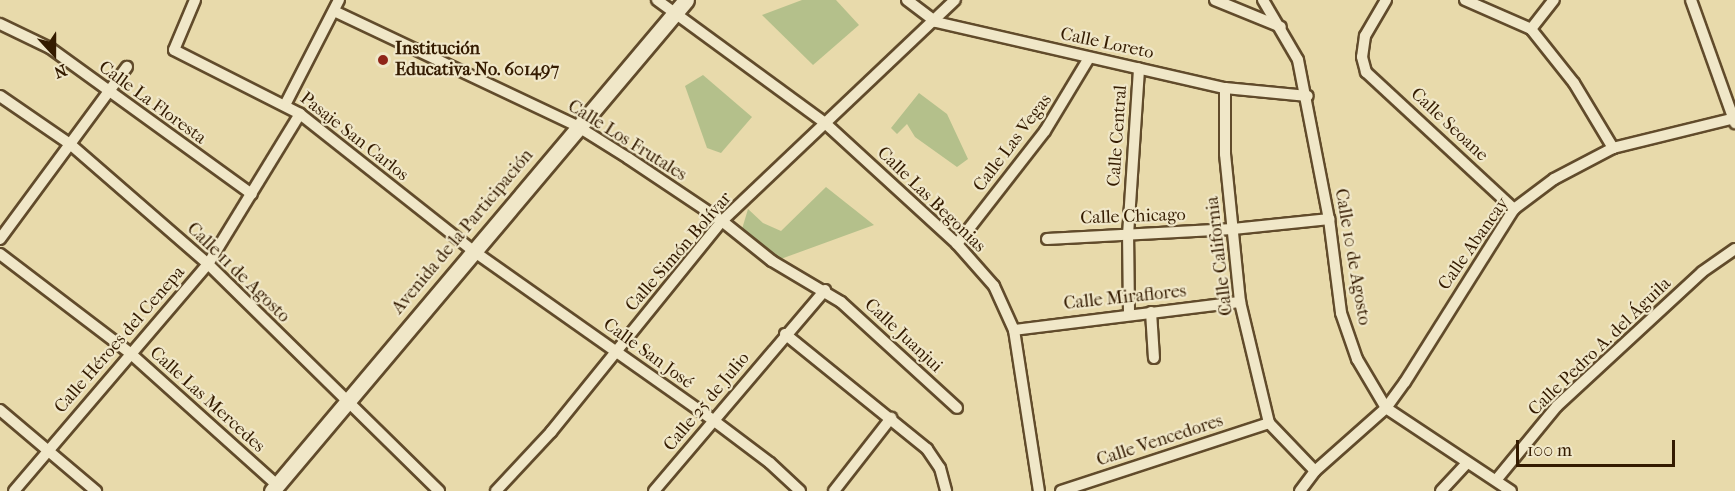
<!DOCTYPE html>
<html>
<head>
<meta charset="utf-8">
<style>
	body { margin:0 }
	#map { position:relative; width:1735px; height:491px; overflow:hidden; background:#e8daab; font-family:"IM FELL French Canon",serif }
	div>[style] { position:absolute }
	.green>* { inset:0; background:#b4c08b }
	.roads { filter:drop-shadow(2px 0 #614b2b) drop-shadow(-2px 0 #614b2b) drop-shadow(0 2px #614b2b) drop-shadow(0 -2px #614b2b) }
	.street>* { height:10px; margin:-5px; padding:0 5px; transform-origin:5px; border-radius:5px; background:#f0e7c8 }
	.secondary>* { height:15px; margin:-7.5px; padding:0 7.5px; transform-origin:7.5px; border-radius:7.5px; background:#f0e7c8 }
	.dots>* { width:16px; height:16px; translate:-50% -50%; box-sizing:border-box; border:3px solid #f0e7c8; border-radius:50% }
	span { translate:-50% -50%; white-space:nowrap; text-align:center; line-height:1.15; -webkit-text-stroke:4.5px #f0e7c8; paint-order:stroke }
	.street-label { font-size:18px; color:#341b00 }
	.poi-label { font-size:18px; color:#341b00; font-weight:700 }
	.left { translate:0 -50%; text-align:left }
	.north { position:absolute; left:24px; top:24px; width:60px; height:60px; -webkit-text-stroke:4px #f0e7c8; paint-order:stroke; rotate:159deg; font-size:16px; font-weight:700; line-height:24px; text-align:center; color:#341b00 }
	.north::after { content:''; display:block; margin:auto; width:21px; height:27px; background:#341b00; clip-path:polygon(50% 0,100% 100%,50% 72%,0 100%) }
	.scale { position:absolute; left:1516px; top:440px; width:159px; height:27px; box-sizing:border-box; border:3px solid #341b00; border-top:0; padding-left:8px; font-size:18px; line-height:21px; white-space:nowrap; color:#341b00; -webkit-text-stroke:4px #f0e7c8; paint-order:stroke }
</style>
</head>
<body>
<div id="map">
	<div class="green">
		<div style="clip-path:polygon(802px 0,836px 0,859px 25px,813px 65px,762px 15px)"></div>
		<div style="clip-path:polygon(703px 75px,752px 117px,721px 153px,707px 148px,685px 86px)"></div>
		<div style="clip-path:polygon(919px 93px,947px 114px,968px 159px,957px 167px,915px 137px,907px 124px,897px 134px,891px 128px)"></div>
		<div style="clip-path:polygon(826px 187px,874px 225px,778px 260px,742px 229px,748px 209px,763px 223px,781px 231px)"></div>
	</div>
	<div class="roads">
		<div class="street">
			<div style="left:195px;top:0;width:54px;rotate:112.8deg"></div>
			<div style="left:174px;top:50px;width:141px;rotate:26.9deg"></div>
			<div style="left:300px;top:114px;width:219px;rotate:38.3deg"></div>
			<div style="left:472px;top:250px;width:295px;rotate:35.2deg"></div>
			<div style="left:713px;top:420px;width:71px;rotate:37deg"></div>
			<div style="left:770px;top:463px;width:41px;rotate:43deg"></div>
			<div style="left:657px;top:0;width:208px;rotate:36.2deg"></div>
			<div style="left:825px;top:123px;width:179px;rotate:42.5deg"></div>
			<div style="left:957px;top:244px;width:56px;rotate:48.6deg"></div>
			<div style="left:994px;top:286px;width:48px;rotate:65.6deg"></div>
			<div style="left:1014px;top:330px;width:163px;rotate:81.2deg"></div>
			<div style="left:907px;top:0;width:36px;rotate:37deg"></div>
			<div style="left:936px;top:22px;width:296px;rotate:12.9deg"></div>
			<div style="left:1225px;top:88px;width:83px;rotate:5.5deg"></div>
			<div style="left:1215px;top:0;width:71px;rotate:22.2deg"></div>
			<div style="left:1263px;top:0;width:69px;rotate:59.7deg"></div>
			<div style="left:1298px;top:60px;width:162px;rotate:79deg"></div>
			<div style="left:1329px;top:219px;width:95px;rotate:82.7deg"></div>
			<div style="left:1341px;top:313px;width:49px;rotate:70.8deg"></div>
			<div style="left:1357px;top:359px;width:57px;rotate:59.4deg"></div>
			<div style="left:1386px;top:408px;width:150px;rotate:33.6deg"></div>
			<div style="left:1386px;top:0;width:42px;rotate:120.3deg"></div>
			<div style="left:1365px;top:36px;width:21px;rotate:98deg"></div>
			<div style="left:1362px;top:57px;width:16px;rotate:75deg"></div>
			<div style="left:1366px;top:72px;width:202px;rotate:42.8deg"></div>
			<div style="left:1465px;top:0;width:72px;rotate:23.7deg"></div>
			<div style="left:1531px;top:29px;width:69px;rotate:51.5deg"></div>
			<div style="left:1574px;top:83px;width:76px;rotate:59deg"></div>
			<div style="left:1691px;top:0;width:131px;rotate:70.3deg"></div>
			<div style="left:334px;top:11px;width:269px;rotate:25.3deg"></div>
			<div style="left:577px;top:126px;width:60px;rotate:32.1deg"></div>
			<div style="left:628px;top:158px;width:113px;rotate:33.8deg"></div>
			<div style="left:722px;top:221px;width:64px;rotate:38.7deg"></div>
			<div style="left:772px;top:261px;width:80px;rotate:30.7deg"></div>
			<div style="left:841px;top:302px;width:157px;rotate:42.4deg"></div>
			<div style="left:0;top:24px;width:55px;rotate:25.6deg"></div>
			<div style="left:50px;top:48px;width:249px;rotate:35.9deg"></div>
			<div style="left:1531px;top:29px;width:37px;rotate:-52deg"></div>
			<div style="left:1225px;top:88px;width:66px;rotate:90deg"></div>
			<div style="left:1225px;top:154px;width:149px;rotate:84.2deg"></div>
			<div style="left:1240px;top:302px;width:124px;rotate:76.5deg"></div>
			<div style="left:1269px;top:423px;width:66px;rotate:46.2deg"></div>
			<div style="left:0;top:96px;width:85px;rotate:34.4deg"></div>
			<div style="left:70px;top:144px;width:183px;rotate:41deg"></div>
			<div style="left:208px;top:264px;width:324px;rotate:44.5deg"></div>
			<div style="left:285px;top:105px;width:118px;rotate:-62.8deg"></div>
			<div style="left:0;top:239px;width:214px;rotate:-53.6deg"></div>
			<div style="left:1047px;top:239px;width:186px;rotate:-3.1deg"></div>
			<div style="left:1233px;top:229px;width:97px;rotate:-5.9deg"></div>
			<div style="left:957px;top:244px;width:143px;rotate:-52.1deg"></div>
			<div style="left:1045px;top:131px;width:85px;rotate:-58.9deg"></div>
			<div style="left:0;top:254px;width:163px;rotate:37.3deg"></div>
			<div style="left:130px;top:353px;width:198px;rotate:41.9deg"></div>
			<div style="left:1151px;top:312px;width:46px;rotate:86.3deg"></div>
			<div style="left:1129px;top:313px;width:78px;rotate:-90.7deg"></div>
			<div style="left:1128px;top:235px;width:167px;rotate:-86.2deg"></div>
			<div style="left:1014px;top:330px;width:228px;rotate:-7.1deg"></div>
			<div style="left:785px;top:334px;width:183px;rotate:39deg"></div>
			<div style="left:927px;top:449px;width:23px;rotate:56deg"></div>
			<div style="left:940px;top:468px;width:24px;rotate:75deg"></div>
			<div style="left:0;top:410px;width:126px;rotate:40.2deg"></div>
			<div style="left:1497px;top:479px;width:94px;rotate:-50.6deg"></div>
			<div style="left:1557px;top:406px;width:197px;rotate:-42.7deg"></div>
			<div style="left:1702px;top:272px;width:40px;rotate:-34.9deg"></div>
			<div style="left:14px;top:491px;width:299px;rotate:-49.5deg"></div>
			<div style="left:208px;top:264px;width:176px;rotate:-58.5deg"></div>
			<div style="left:496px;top:491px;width:81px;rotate:-47deg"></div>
			<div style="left:551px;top:432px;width:272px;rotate:-51deg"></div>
			<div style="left:722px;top:221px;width:321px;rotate:-43.5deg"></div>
			<div style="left:654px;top:491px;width:264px;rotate:-49.6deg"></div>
			<div style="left:834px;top:491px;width:93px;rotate:-52deg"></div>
			<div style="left:1061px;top:491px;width:219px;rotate:-18.1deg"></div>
			<div style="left:1300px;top:491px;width:25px;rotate:-53deg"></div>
			<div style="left:1315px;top:471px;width:95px;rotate:-41.6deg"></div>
			<div style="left:1386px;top:408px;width:32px;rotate:-54deg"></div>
			<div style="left:1405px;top:382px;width:204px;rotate:-57.8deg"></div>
			<div style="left:1514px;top:209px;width:50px;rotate:-36.9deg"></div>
			<div style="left:1554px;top:179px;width:67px;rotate:-27.7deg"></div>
			<div style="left:1613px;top:148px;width:126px;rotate:-13.8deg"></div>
			<div style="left:1441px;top:491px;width:37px;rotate:-47deg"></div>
		</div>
		<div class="secondary">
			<div style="left:272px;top:491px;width:642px;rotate:-49.86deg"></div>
		</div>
	</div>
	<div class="dots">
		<div style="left:383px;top:60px;background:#8f2418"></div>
	</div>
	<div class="street-label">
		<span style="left:1107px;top:44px;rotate:12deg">Calle Loreto</span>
		<span style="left:152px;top:103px;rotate:36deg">Calle La Floresta</span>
		<span style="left:1449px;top:125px;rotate:43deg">Calle Seoane</span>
		<span style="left:1118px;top:136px;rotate:-86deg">Calle Central</span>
		<span style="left:354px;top:137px;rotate:38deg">Pasaje San Carlos</span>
		<span style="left:627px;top:141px;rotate:32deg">Calle Los Frutales</span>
		<span style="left:1013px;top:143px;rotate:-53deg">Calle Las Vegas</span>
		<span style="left:931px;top:200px;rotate:44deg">Calle Las Begonias</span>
		<span style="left:1133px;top:217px;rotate:-2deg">Calle Chicago</span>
		<span style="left:463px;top:232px;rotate:-50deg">Avenida de la Participación</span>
		<span style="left:1474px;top:244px;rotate:-55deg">Calle Abancay</span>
		<span style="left:679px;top:252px;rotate:-49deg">Calle Simón Bolívar</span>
		<span style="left:1220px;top:256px;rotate:-97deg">Calle California</span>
		<span style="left:1352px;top:257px;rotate:80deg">Calle 10 de Agosto</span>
		<span style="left:238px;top:273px;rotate:44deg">Calle 11 de Agosto</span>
		<span style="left:1125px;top:298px;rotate:-6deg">Calle Miraflores</span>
		<span style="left:903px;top:336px;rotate:43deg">Calle Juanjui</span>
		<span style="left:120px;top:340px;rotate:-49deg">Calle Héroes del Cenepa</span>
		<span style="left:1600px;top:347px;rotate:-44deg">Calle Pedro A. del Águila</span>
		<span style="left:648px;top:354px;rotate:36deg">Calle San José</span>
		<span style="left:207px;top:400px;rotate:42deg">Calle Las Mercedes</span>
		<span style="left:707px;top:402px;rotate:-50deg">Calle 25 de Julio</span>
		<span style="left:1160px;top:441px;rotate:-18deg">Calle Vencedores</span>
	</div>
	<div class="poi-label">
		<span class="left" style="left:395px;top:60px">Institución<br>Educativa No. 601497</span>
	</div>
	<div class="north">N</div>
	<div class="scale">100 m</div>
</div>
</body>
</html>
